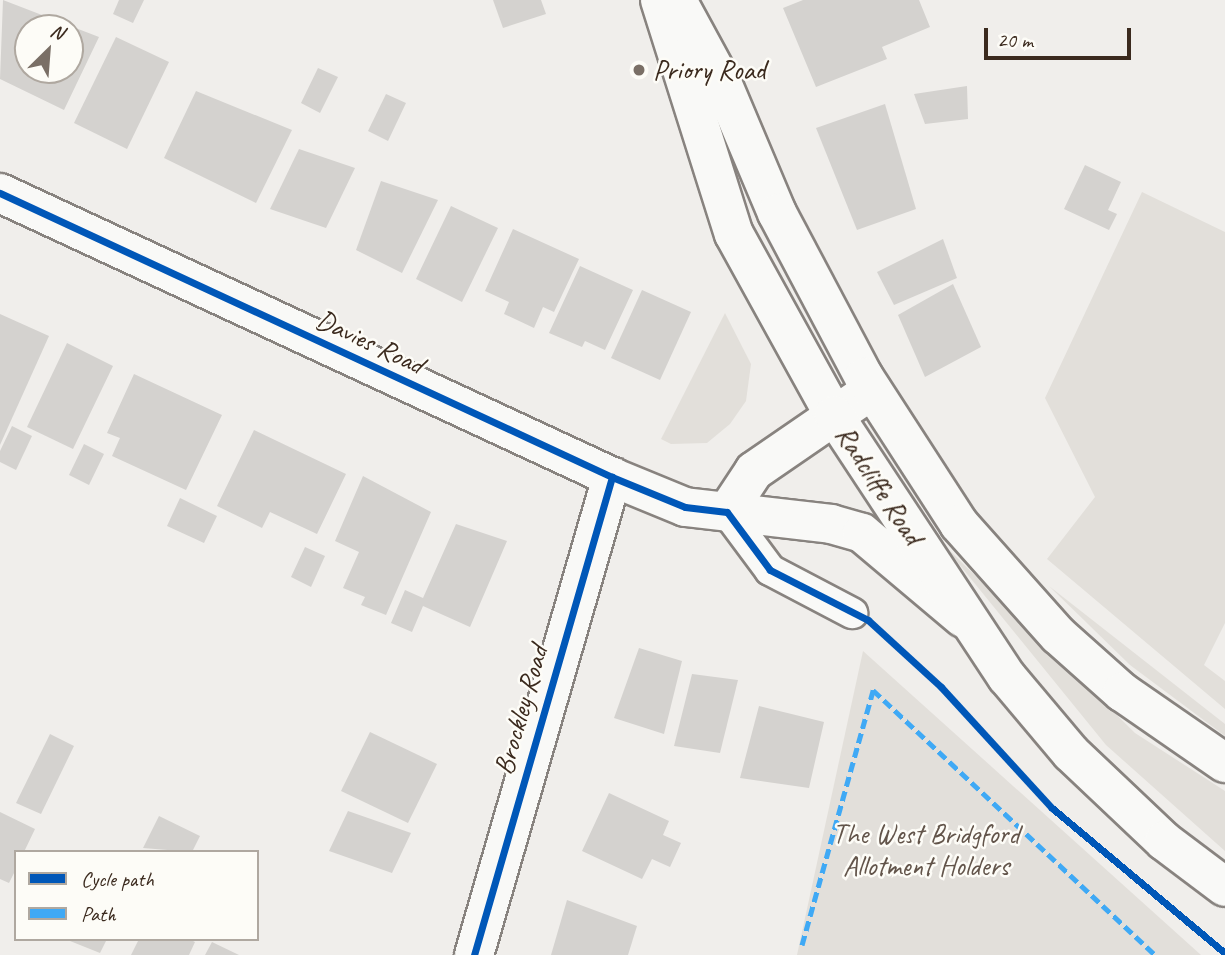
<!DOCTYPE html>
<html>
<head>
<meta charset="utf-8">
<style>
	body { margin:0 }
	#map { position:relative; width:1225px; height:955px; overflow:hidden; background:#f0eeeb; font-family:Caveat,sans-serif }
	div>[style] { position:absolute }
	.green>* { inset:0; background:#e2dfda }
	.building>* { inset:0; background:#d4d2cf }
	.roads { filter:drop-shadow(2px 0 #88837f) drop-shadow(-2px 0 #88837f) drop-shadow(0 2px #88837f) drop-shadow(0 -2px #88837f) }
	.service>* { height:30px; margin:-15px; padding:0 15px; transform-origin:15px; border-radius:15px; background:#f9f9f7 }
	.minor>* { height:38px; margin:-19px; padding:0 19px; transform-origin:19px; border-radius:19px; background:#f9f9f7 }
	.tertiary>* { height:38px; margin:-19px; padding:0 19px; transform-origin:19px; border-radius:19px; background:#f9f9f7 }
	.trunk>* { height:38px; margin:-19px; padding:0 19px; transform-origin:19px; border-radius:19px; background:#f9f9f7 }
	.quiet>* { height:5px; margin-top:-2.5px; transform-origin:0; background:repeating-linear-gradient(90deg,#3fa9f5 0 10px,transparent 0 15px) }
	.cycleway>* { height:7px; margin:-3.5px; padding:0 3.5px; transform-origin:3.5px; border-radius:3.5px; background:#0057b8 }
	.dots>* { width:19px; height:19px; translate:-50% -50%; box-sizing:border-box; border:4px solid #fdfcf7; border-radius:50% }
	span { translate:-50% -50%; white-space:nowrap; text-align:center; line-height:1.15; -webkit-text-stroke:5px #fdfcf7; paint-order:stroke }
	.poi-label { font-size:28px; color:#3b2a1e }
	.left { translate:0 -50%; text-align:left }
	.street-label { font-size:28px; color:#3b2a1e }
	.park-label { font-size:28px; color:#62544a }
	.legend { position:absolute; left:14px; top:850px; width:245px; height:91px; box-sizing:border-box; background:#fdfcf7; border:2px solid #afa8a0; margin:0; padding:9px 12px; list-style:none; font-size:21px; color:#3b2a1e }
	.legend li { display:flex; align-items:center; gap:14px; height:35px }
	.legend b { width:35px; border:2px solid #afa8a0 }
	.north { position:absolute; left:14px; top:14px; width:70px; height:70px; box-sizing:border-box; background:#fdfcf7; border:2px solid #afa8a0; border-radius:50%; rotate:25deg; font-size:19px; font-weight:700; line-height:28px; text-align:center; color:#3b2a1e }
	.north::after { content:''; display:block; margin:auto; width:24px; height:32px; background:#7a6f66; clip-path:polygon(50% 0,100% 100%,50% 72%,0 100%) }
	.scale { position:absolute; left:984px; top:28px; width:147px; height:32px; box-sizing:border-box; border:4px solid #3b2a1e; border-top:0; padding-left:9px; font-size:21px; line-height:24px; white-space:nowrap; color:#3b2a1e; -webkit-text-stroke:5px #fdfcf7; paint-order:stroke }
</style>
</head>
<body>
<div id="map">
	<div class="green">
		<div style="clip-path:polygon(1142px 192px,1225px 232px,1225px 623px,1204px 665px,1225px 681px,1225px 709px,1047px 559px,1095px 497px,1045px 398px)"></div>
		<div style="clip-path:polygon(725px 313px,751px 364px,746px 401px,730px 424px,707px 443px,671px 444px,661px 439px)"></div>
		<div style="clip-path:polygon(941px 542px,1135px 733px,1225px 791px,1225px 851px,1106px 745px)"></div>
		<div style="clip-path:polygon(1049px 586px,1225px 724px,1225px 736px,1130px 665px)"></div>
		<div style="clip-path:polygon(863px 651px,1201px 955px,797px 955px)"></div>
	</div>
	<div class="building">
		<div style="clip-path:polygon(evenodd,3px 0,99px 37px,64px 110px,0 79px,3px 0,28px 28px,70px 28px,70px 70px,28px 70px,28px 28px)"></div>
		<div style="clip-path:polygon(119px 0,144px 0,133px 23px,113px 14px)"></div>
		<div style="clip-path:polygon(493px 0,541px 0,546px 14px,503px 28px)"></div>
		<div style="clip-path:polygon(803px 0,919px 0,930px 27px,882px 47px,887px 59px,816px 87px,783px 8px)"></div>
		<div style="clip-path:polygon(116px 37px,169px 62px,127px 149px,74px 123px)"></div>
		<div style="clip-path:polygon(318px 68px,338px 77px,320px 113px,301px 103px)"></div>
		<div style="clip-path:polygon(967px 86px,968px 119px,925px 124px,914px 94px)"></div>
		<div style="clip-path:polygon(196px 91px,292px 130px,256px 203px,164px 158px)"></div>
		<div style="clip-path:polygon(386px 94px,406px 103px,388px 141px,368px 131px)"></div>
		<div style="clip-path:polygon(885px 104px,916px 209px,857px 230px,816px 128px)"></div>
		<div style="clip-path:polygon(299px 149px,355px 168px,326px 228px,270px 209px)"></div>
		<div style="clip-path:polygon(1085px 165px,1121px 182px,1108px 210px,1117px 214px,1109px 230px,1064px 209px)"></div>
		<div style="clip-path:polygon(381px 181px,438px 200px,402px 273px,356px 250px)"></div>
		<div style="clip-path:polygon(451px 206px,498px 228px,462px 302px,416px 279px)"></div>
		<div style="clip-path:polygon(513px 229px,579px 259px,554px 312px,543px 307px,534px 328px,504px 314px,509px 302px,485px 291px)"></div>
		<div style="clip-path:polygon(943px 239px,957px 278px,894px 305px,877px 272px)"></div>
		<div style="clip-path:polygon(580px 266px,633px 290px,605px 350px,585px 341px,582px 347px,549px 333px)"></div>
		<div style="clip-path:polygon(953px 284px,981px 347px,925px 377px,898px 315px)"></div>
		<div style="clip-path:polygon(642px 290px,691px 312px,660px 380px,611px 358px)"></div>
		<div style="clip-path:polygon(0 314px,49px 336px,0 445px)"></div>
		<div style="clip-path:polygon(67px 343px,113px 366px,73px 449px,27px 427px)"></div>
		<div style="clip-path:polygon(134px 374px,222px 415px,186px 490px,112px 456px,120px 438px,107px 433px)"></div>
		<div style="clip-path:polygon(12px 426px,32px 436px,16px 470px,0 462px,0 451px)"></div>
		<div style="clip-path:polygon(254px 430px,346px 474px,317px 534px,270px 512px,262px 528px,217px 506px)"></div>
		<div style="clip-path:polygon(84px 444px,104px 454px,89px 485px,69px 475px)"></div>
		<div style="clip-path:polygon(363px 476px,431px 512px,386px 615px,361px 605px,365px 597px,343px 588px,359px 552px,335px 541px)"></div>
		<div style="clip-path:polygon(180px 498px,217px 516px,204px 543px,167px 526px)"></div>
		<div style="clip-path:polygon(456px 524px,507px 541px,470px 627px,423px 606px,412px 632px,391px 623px,405px 590px,423px 598px)"></div>
		<div style="clip-path:polygon(305px 547px,325px 556px,311px 587px,291px 577px)"></div>
		<div style="clip-path:polygon(639px 648px,682px 661px,664px 734px,614px 718px)"></div>
		<div style="clip-path:polygon(692px 674px,738px 680px,720px 753px,674px 746px)"></div>
		<div style="clip-path:polygon(759px 706px,824px 722px,809px 788px,740px 778px)"></div>
		<div style="clip-path:polygon(370px 732px,437px 764px,408px 823px,341px 791px)"></div>
		<div style="clip-path:polygon(50px 734px,74px 746px,41px 814px,16px 803px)"></div>
		<div style="clip-path:polygon(609px 793px,669px 821px,663px 835px,681px 843px,670px 867px,652px 859px,642px 879px,582px 851px)"></div>
		<div style="clip-path:polygon(348px 811px,411px 833px,392px 873px,329px 851px)"></div>
		<div style="clip-path:polygon(0 812px,35px 829px,24px 852px,16px 852px,16px 869px,9px 883px,0 879px)"></div>
		<div style="clip-path:polygon(159px 816px,200px 836px,192px 852px,143px 848px)"></div>
		<div style="clip-path:polygon(567px 900px,637px 926px,628px 955px,551px 955px)"></div>
		<div style="clip-path:polygon(65px 939px,107px 939px,100px 953px)"></div>
		<div style="clip-path:polygon(139px 939px,189px 939px,195px 942px,189px 955px,131px 955px)"></div>
		<div style="clip-path:polygon(212px 942px,239px 955px,205px 955px)"></div>
	</div>
	<div class="roads">
		<div class="service">
			<div style="left:727px;top:512px;width:72px;rotate:53.4deg"></div>
			<div style="left:770px;top:570px;width:93px;rotate:27.7deg"></div>
		</div>
		<div class="minor">
			<div style="left:474px;top:955px;width:498px;rotate:-73.9deg"></div>
		</div>
		<div class="tertiary">
			<div style="left:0;top:193px;width:675px;rotate:24.89deg"></div>
			<div style="left:612px;top:477px;width:79px;rotate:22.3deg"></div>
			<div style="left:685px;top:507px;width:147px;rotate:6.6deg"></div>
			<div style="left:831px;top:524px;width:32px;rotate:16deg"></div>
			<div style="left:862px;top:533px;width:132px;rotate:40.1deg"></div>
			<div style="left:727px;top:512px;width:49px;rotate:-56.6deg"></div>
			<div style="left:754px;top:471px;width:143px;rotate:-34.5deg"></div>
		</div>
		<div class="trunk">
			<div style="left:660px;top:0;width:245px;rotate:72.5deg"></div>
			<div style="left:734px;top:234px;width:207px;rotate:61.1deg"></div>
			<div style="left:834px;top:415px;width:314px;rotate:56.6deg"></div>
			<div style="left:1007px;top:677px;width:99px;rotate:49.9deg"></div>
			<div style="left:1071px;top:753px;width:128px;rotate:43.4deg"></div>
			<div style="left:1164px;top:841px;width:76px;rotate:37deg"></div>
			<div style="left:678px;top:2px;width:94px;rotate:61.5deg"></div>
			<div style="left:723px;top:85px;width:139px;rotate:67.1deg"></div>
			<div style="left:777px;top:213px;width:186px;rotate:62.1deg"></div>
			<div style="left:864px;top:377px;width:175px;rotate:57.1deg"></div>
			<div style="left:959px;top:524px;width:149px;rotate:48.3deg"></div>
			<div style="left:1058px;top:635px;width:86px;rotate:41.7deg"></div>
			<div style="left:1122px;top:692px;width:125px;rotate:34.6deg"></div>
		</div>
	</div>
	<div class="quiet">
		<div style="left:802px;top:945px;width:265px;rotate:-74.4deg"></div>
		<div style="left:873px;top:690px;width:387px;rotate:43.2deg"></div>
	</div>
	<div class="cycleway">
		<div style="left:0;top:193px;width:675px;rotate:24.89deg"></div>
		<div style="left:612px;top:477px;width:79px;rotate:22.3deg"></div>
		<div style="left:685px;top:507px;width:42px;rotate:6.8deg"></div>
		<div style="left:727px;top:512px;width:72px;rotate:53.4deg"></div>
		<div style="left:770px;top:570px;width:110px;rotate:27deg"></div>
		<div style="left:868px;top:620px;width:99px;rotate:42.5deg"></div>
		<div style="left:941px;top:687px;width:164px;rotate:47.5deg"></div>
		<div style="left:1052px;top:808px;width:226px;rotate:40deg"></div>
		<div style="left:474px;top:955px;width:498px;rotate:-73.9deg"></div>
	</div>
	<div class="dots">
		<div style="left:639px;top:70px;background:#7a6f66"></div>
	</div>
	<div class="poi-label">
		<span class="left" style="left:653px;top:70px">Priory Road</span>
	</div>
	<div class="street-label">
		<span style="left:370px;top:342px;rotate:25deg">Davies Road</span>
		<span style="left:879px;top:485px;rotate:57deg">Radcliffe Road</span>
		<span style="left:521px;top:710px;rotate:-74deg">Brockley Road</span>
	</div>
	<div class="park-label">
		<span style="left:926px;top:850px">The West Bridgford<br>Allotment Holders</span>
	</div>
	<ul class="legend">
	<li><b style="height:9px;background:#0057b8"></b>Cycle path</li>
	<li><b style="height:9px;background:#3fa9f5"></b>Path</li>
	</ul>
	<div class="north">N</div>
	<div class="scale">20 m</div>
</div>
</body>
</html>
